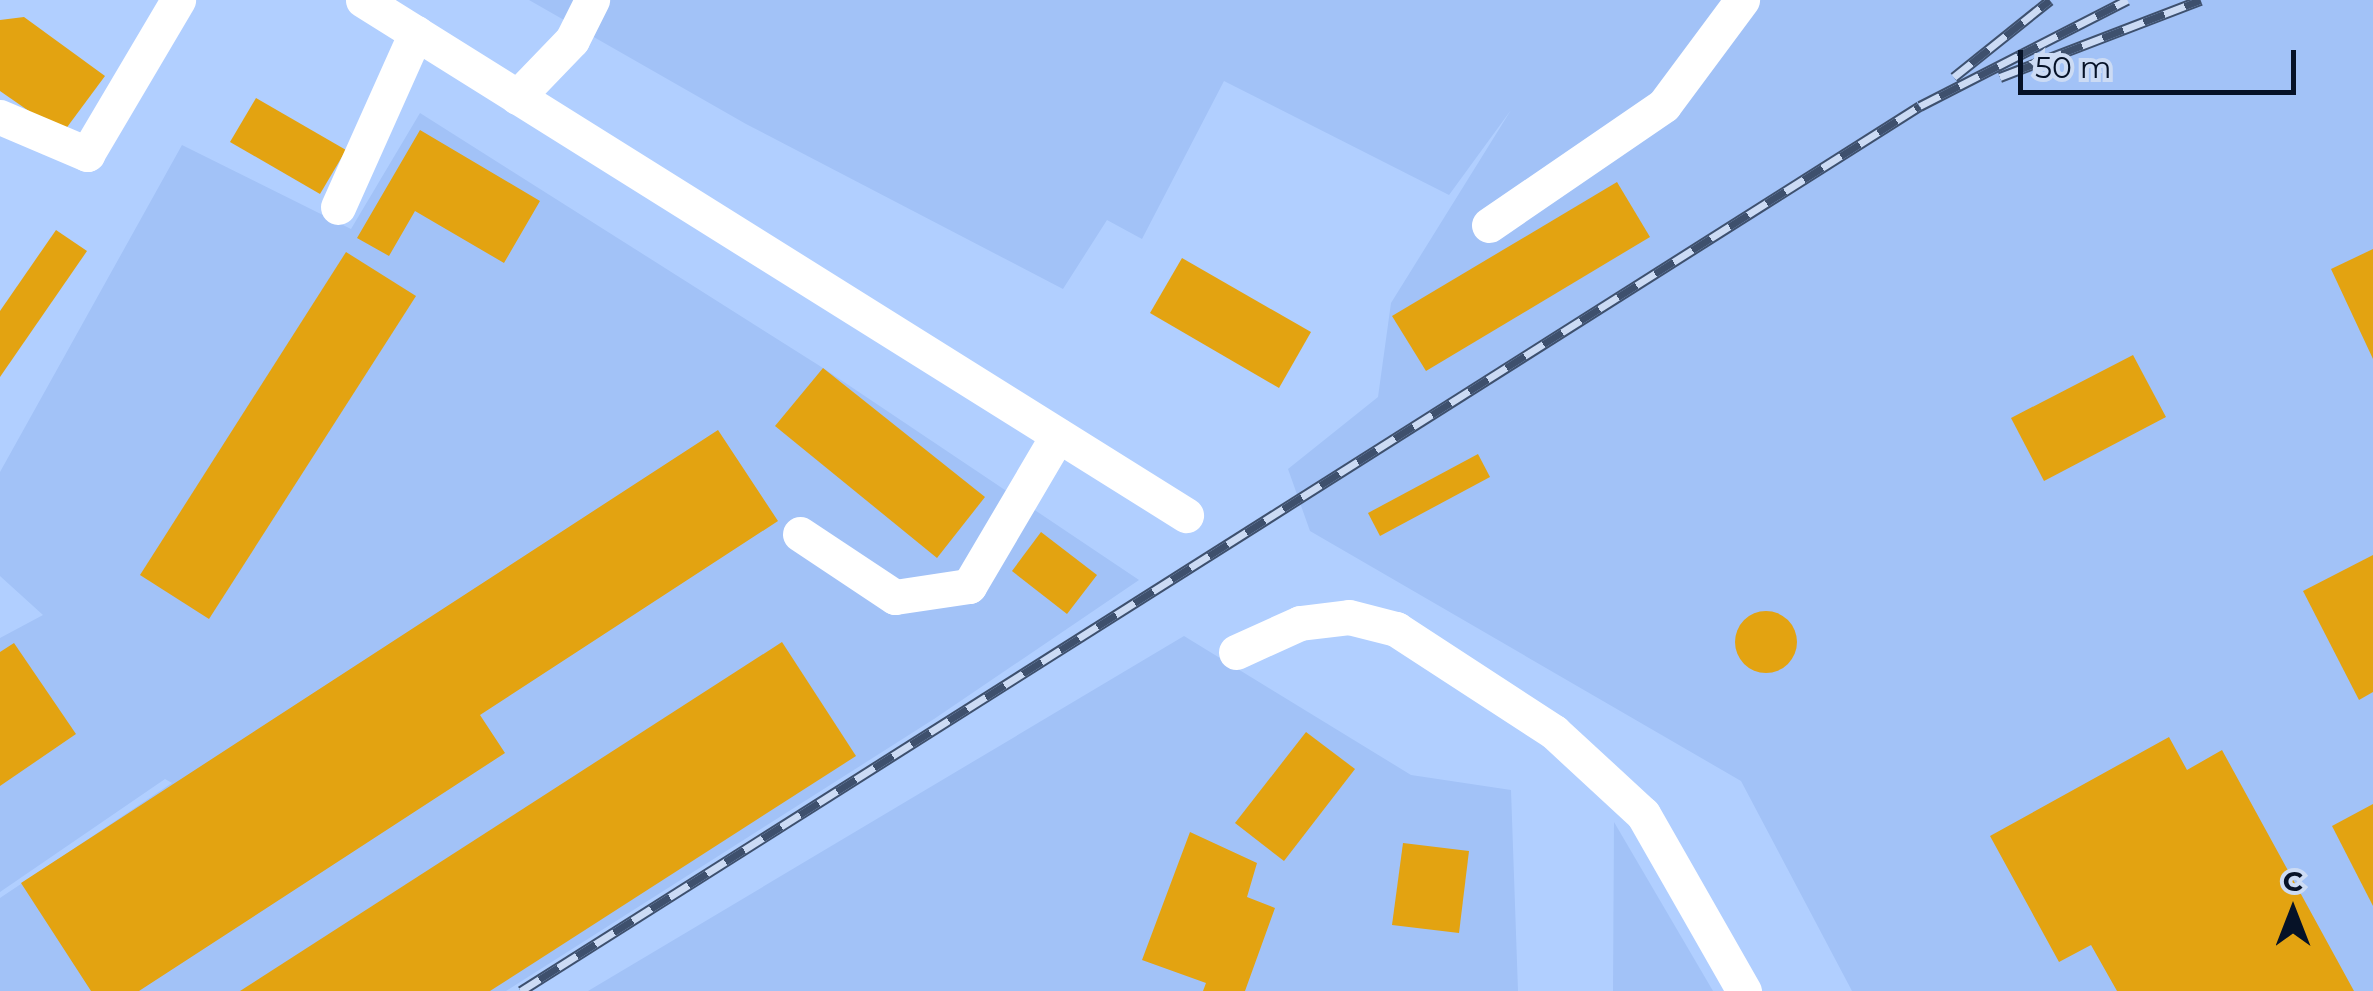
<!DOCTYPE html>
<html>
<head>
<meta charset="utf-8">
<style>
	body { margin:0 }
	#map { position:relative; width:2373px; height:991px; overflow:hidden; background:#b1cfff; font-family:Montserrat,sans-serif }
	div>[style] { position:absolute }
	.built>* { inset:0; background:#a2c2f7 }
	.building>* { inset:0; background:#e3a311 }
	.round { border-radius:50% }
	.minor>* { height:35px; margin:-17.5px; padding:0 17.5px; transform-origin:17.5px; border-radius:17.5px; background:#fff }
	.rail>* { height:11px; margin-top:-5.5px; transform-origin:0; background:repeating-linear-gradient(90deg,#ccdbf4 0 22px,#3e506d 0 44px); box-sizing:border-box; border-block:2px solid #3e506d }
	span { translate:-50% -50%; white-space:nowrap; text-align:center; line-height:1.15; -webkit-text-stroke:8px #ccdbf4; paint-order:stroke }
	.north { position:absolute; left:2243px; top:861px; width:100px; height:100px; -webkit-text-stroke:8px #ccdbf4; paint-order:stroke; rotate:0deg; font-size:28px; font-weight:700; line-height:40px; text-align:center; color:#061227 }
	.north::after { content:''; display:block; margin:auto; width:35px; height:45px; background:#061227; clip-path:polygon(50% 0,100% 100%,50% 72%,0 100%) }
	.scale { position:absolute; left:2018px; top:50px; width:278px; height:45px; box-sizing:border-box; border:5px solid #061227; border-top:0; padding-left:12px; font-size:30px; line-height:35px; white-space:nowrap; color:#061227; -webkit-text-stroke:8px #ccdbf4; paint-order:stroke }
</style>
</head>
<body>
<div id="map">
	<div class="built">
		<div style="clip-path:polygon(529px 0,2373px 0,2373px 991px,1852px 991px,1741px 781px,1310px 531px,1288px 469px,1378px 397px,1391px 303px,1511px 110px,1449px 195px,1224px 81px,1142px 239px,1107px 220px,1063px 289px,746px 124px)"></div>
		<div style="clip-path:polygon(420px 113px,823px 368px,1139px 580px,934px 719px,506px 991px,0 991px,0 898px,172px 783px,165px 779px,0 892px,0 638px,43px 615px,0 576px,0 472px,182px 145px,351px 229px)"></div>
		<div style="clip-path:polygon(1184px 636px,1411px 775px,1511px 790px,1518px 991px,588px 991px)"></div>
		<div style="clip-path:polygon(1614px 822px,1713px 991px,1613px 991px)"></div>
	</div>
	<div class="building">
		<div style="clip-path:polygon(24px 17px,105px 76px,62px 134px,0 91px,0 20px)"></div>
		<div style="clip-path:polygon(256px 98px,346px 150px,320px 194px,230px 142px)"></div>
		<div style="clip-path:polygon(420px 130px,540px 201px,504px 263px,415px 211px,389px 256px,357px 238px)"></div>
		<div style="clip-path:polygon(1617px 182px,1650px 237px,1426px 371px,1392px 316px)"></div>
		<div style="clip-path:polygon(56px 230px,87px 251px,0 377px,0 311px)"></div>
		<div style="clip-path:polygon(2373px 249px,2373px 359px,2331px 269px)"></div>
		<div style="clip-path:polygon(346px 252px,416px 296px,209px 619px,140px 575px)"></div>
		<div style="clip-path:polygon(1182px 258px,1311px 332px,1279px 388px,1150px 313px)"></div>
		<div style="clip-path:polygon(2133px 355px,2166px 417px,2044px 481px,2011px 418px)"></div>
		<div style="clip-path:polygon(823px 368px,985px 497px,937px 558px,775px 426px)"></div>
		<div style="clip-path:polygon(718px 430px,778px 521px,480px 715px,505px 753px,139px 991px,91px 991px,21px 883px)"></div>
		<div style="clip-path:polygon(1478px 454px,1490px 477px,1380px 536px,1368px 513px)"></div>
		<div style="clip-path:polygon(1041px 532px,1097px 575px,1067px 614px,1012px 571px)"></div>
		<div style="clip-path:polygon(2373px 555px,2373px 692px,2359px 700px,2303px 591px)"></div>
		<div class="round" style="left:1735px;top:611px;width:62px;height:62px"></div>
		<div style="clip-path:polygon(782px 642px,856px 756px,490px 991px,240px 991px)"></div>
		<div style="clip-path:polygon(14px 643px,76px 734px,0 786px,0 652px)"></div>
		<div style="clip-path:polygon(1306px 732px,1355px 769px,1284px 861px,1235px 823px)"></div>
		<div style="clip-path:polygon(2169px 737px,2187px 770px,2222px 750px,2354px 991px,2117px 991px,2091px 945px,2059px 962px,1990px 836px)"></div>
		<div style="clip-path:polygon(2373px 804px,2373px 906px,2332px 826px)"></div>
		<div style="clip-path:polygon(1190px 832px,1257px 863px,1247px 897px,1275px 908px,1245px 991px,1203px 991px,1206px 983px,1142px 960px)"></div>
		<div style="clip-path:polygon(1403px 843px,1469px 851px,1459px 933px,1392px 925px)"></div>
	</div>
	<div class="minor">
		<div style="left:363px;top:0;width:971px;rotate:32.04deg"></div>
		<div style="left:517px;top:97px;width:79px;rotate:-46deg"></div>
		<div style="left:572px;top:40px;width:45px;rotate:-63.4deg"></div>
		<div style="left:0;top:117px;width:95px;rotate:23deg"></div>
		<div style="left:87px;top:154px;width:179px;rotate:-59.4deg"></div>
		<div style="left:338px;top:207px;width:191px;rotate:-65.9deg"></div>
		<div style="left:1489px;top:225px;width:212px;rotate:-34.4deg"></div>
		<div style="left:1664px;top:105px;width:131px;rotate:-53.4deg"></div>
		<div style="left:800px;top:534px;width:114px;rotate:33.6deg"></div>
		<div style="left:895px;top:597px;width:75px;rotate:-8.5deg"></div>
		<div style="left:969px;top:586px;width:175px;rotate:-59.5deg"></div>
		<div style="left:1236px;top:652px;width:70px;rotate:-24.4deg"></div>
		<div style="left:1300px;top:623px;width:49px;rotate:-7deg"></div>
		<div style="left:1349px;top:617px;width:49px;rotate:14.3deg"></div>
		<div style="left:1396px;top:629px;width:189px;rotate:33.1deg"></div>
		<div style="left:1554px;top:732px;width:121px;rotate:42.7deg"></div>
		<div style="left:1643px;top:814px;width:204px;rotate:60.3deg"></div>
	</div>
	<div class="rail">
		<div style="left:1954px;top:77px;width:123px;rotate:-38.7deg"></div>
		<div style="left:2000px;top:77px;width:215px;rotate:-21deg"></div>
		<div style="left:521px;top:991px;width:1655px;rotate:-32.32deg"></div>
		<div style="left:1920px;top:106px;width:233px;rotate:-27.1deg"></div>
	</div>
	<div class="north">С</div>
	<div class="scale">50 m</div>
</div>
</body>
</html>
